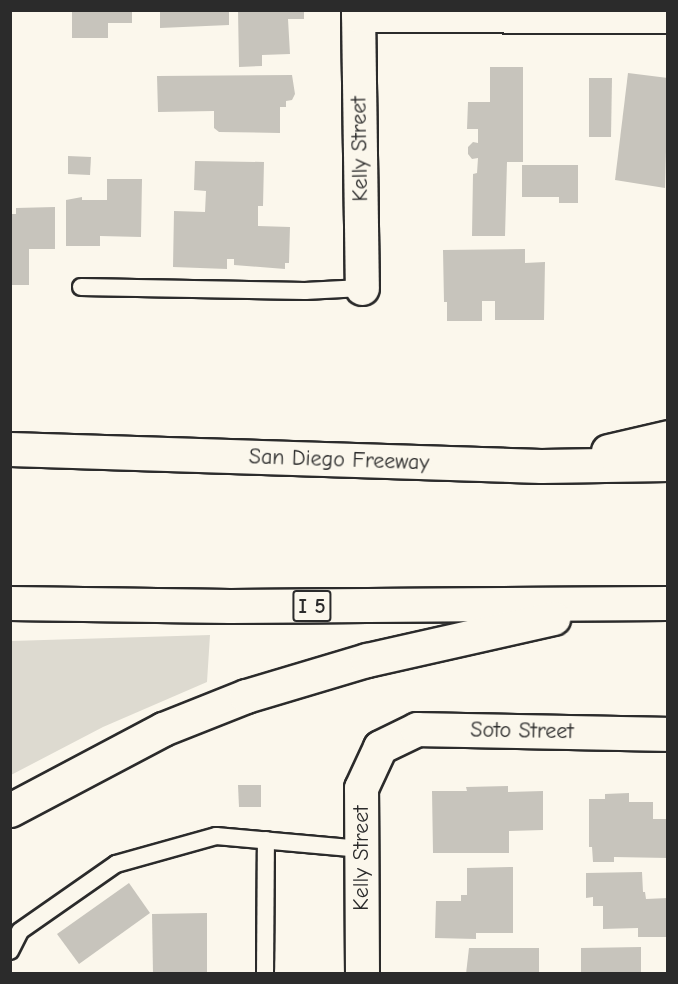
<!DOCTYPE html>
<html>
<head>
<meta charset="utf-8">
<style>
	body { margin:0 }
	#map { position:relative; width:678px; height:984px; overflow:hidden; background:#fbf7ec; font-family:"Comic Neue",sans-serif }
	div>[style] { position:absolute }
	.green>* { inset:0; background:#dddad0 }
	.building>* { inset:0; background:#c7c4bc }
	.roads { filter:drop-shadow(2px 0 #2b2b2b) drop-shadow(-2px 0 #2b2b2b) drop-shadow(0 2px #2b2b2b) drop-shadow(0 -2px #2b2b2b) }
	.service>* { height:16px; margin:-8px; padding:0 8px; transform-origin:8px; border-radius:8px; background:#fbf7ec }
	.minor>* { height:33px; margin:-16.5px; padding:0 16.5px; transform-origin:16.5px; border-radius:16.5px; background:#fbf7ec }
	.tertiary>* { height:33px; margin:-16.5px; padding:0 16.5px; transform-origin:16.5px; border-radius:16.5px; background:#fbf7ec }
	.motorway>* { height:33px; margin:-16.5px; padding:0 16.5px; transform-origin:16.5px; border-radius:16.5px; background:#fbf7ec }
	span { translate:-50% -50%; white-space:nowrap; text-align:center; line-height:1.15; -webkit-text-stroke:6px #fbf7ec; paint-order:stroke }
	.shield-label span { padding:2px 4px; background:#fbf7ec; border:2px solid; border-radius:4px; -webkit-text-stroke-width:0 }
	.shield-label { font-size:21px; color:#2b2b2b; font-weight:700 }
	.street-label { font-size:22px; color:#2b2b2b }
	.frame { position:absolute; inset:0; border:12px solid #2b2b2b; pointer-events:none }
</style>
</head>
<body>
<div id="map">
	<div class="green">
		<div style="clip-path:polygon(210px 635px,207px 682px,103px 727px,11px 775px,11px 641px)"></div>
	</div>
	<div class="building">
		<div style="clip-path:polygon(72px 10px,132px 10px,132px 23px,108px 23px,108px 38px,72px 38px)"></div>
		<div style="clip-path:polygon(160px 10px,229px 10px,229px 25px,160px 28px)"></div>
		<div style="clip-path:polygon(238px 10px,304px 10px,304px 19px,288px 19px,290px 54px,262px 55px,262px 66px,239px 67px)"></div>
		<div style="clip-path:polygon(490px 67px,523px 67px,523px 162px,507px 162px,505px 236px,472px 236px,473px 174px,477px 173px,478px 158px,472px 159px,468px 154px,468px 147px,473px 142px,478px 143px,478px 129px,467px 129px,468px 102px,490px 102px)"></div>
		<div style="clip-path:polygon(628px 73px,668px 78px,665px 188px,615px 180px)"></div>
		<div style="clip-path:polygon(292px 75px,295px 94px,292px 100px,286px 101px,286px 107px,280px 107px,280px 133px,219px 132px,214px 128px,214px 111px,158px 112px,157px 76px)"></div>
		<div style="clip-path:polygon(589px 78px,612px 78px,611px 137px,589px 137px)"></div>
		<div style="clip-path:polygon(68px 156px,91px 157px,90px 175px,68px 174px)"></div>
		<div style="clip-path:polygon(195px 161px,264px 162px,263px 206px,258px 206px,258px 226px,290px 227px,289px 263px,285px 263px,285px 269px,234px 265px,234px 259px,227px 259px,227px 269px,173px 267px,174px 211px,205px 212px,206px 191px,194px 190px)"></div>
		<div style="clip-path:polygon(522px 165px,578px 165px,578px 203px,559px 203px,559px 197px,522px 197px)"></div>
		<div style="clip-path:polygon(107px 179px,142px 179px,141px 237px,100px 236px,100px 246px,66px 246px,66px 200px,82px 197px,82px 200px,107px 200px)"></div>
		<div style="clip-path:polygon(55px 207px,55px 249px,29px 249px,29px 285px,10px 285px,10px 214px,16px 214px,16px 208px)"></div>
		<div style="clip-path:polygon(525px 249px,525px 263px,545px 262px,544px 320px,495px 320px,495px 301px,482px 301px,482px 321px,447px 321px,447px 302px,444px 302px,443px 250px)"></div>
		<div style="clip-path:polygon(238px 785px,261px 785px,261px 807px,239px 807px)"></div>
		<div style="clip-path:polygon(508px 786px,508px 792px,543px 791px,543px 830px,509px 831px,509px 853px,433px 853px,432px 791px,467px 791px,466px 787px)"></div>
		<div style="clip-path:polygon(629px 793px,629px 802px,653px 802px,653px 819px,668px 819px,668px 858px,614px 857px,614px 862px,593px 862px,592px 847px,589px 847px,589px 799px,605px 799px,605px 794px)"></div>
		<div style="clip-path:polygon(513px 867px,513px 933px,476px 933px,476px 939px,435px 938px,436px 901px,461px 901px,461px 895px,467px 895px,467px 868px)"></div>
		<div style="clip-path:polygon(642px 872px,643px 892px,645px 892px,646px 899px,668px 898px,668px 937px,638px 937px,638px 928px,603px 929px,603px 906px,593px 906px,593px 897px,586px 898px,586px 873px)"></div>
		<div style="clip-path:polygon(129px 883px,150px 913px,79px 964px,57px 934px)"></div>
		<div style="clip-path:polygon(207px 913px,207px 974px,153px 974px,152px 914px)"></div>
		<div style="clip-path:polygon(641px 947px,641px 974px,581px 974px,581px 948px)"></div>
		<div style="clip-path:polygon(469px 948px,539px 948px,539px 974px,466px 974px)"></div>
	</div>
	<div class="roads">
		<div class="service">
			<div style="left:81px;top:287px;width:224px;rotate:1deg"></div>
			<div style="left:305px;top:291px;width:57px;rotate:-3deg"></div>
			<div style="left:10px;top:951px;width:22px;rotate:-63deg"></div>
			<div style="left:20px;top:931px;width:117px;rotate:-34.9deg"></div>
			<div style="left:116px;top:864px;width:104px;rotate:-15.6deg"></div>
			<div style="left:216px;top:836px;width:146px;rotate:5.1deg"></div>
			<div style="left:265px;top:974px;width:134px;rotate:-89.6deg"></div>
		</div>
		<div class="minor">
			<div style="left:358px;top:10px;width:278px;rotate:89.2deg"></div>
			<div style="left:358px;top:15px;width:310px;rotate:0.2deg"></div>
			<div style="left:362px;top:974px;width:186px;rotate:-90.3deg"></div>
			<div style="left:361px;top:788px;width:45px;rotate:-65.1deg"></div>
		</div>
		<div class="tertiary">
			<div style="left:380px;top:747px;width:41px;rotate:-25.9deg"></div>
			<div style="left:417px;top:729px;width:251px;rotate:1.1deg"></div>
		</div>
		<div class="motorway">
			<div style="left:10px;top:449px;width:531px;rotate:1.83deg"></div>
			<div style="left:541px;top:466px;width:127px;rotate:-0.9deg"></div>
			<div style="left:608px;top:451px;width:62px;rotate:-13.1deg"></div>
			<div style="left:10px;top:603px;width:220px;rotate:0.8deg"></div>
			<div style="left:230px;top:606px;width:438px;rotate:-0.4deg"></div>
			<div style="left:10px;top:810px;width:173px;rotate:-27.9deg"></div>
			<div style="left:163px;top:729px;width:89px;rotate:-21.7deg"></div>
			<div style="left:246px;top:696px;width:126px;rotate:-16.6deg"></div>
			<div style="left:367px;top:660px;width:191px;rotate:-12.7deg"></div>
		</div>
	</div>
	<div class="shield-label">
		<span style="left:312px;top:606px">I 5</span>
	</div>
	<div class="street-label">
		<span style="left:360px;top:149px;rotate:-91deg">Kelly Street</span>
		<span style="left:339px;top:460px;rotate:2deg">San Diego Freeway</span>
		<span style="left:522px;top:731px;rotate:1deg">Soto Street</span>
		<span style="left:362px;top:858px;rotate:-90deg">Kelly Street</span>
	</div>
	<div class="frame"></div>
</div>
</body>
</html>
